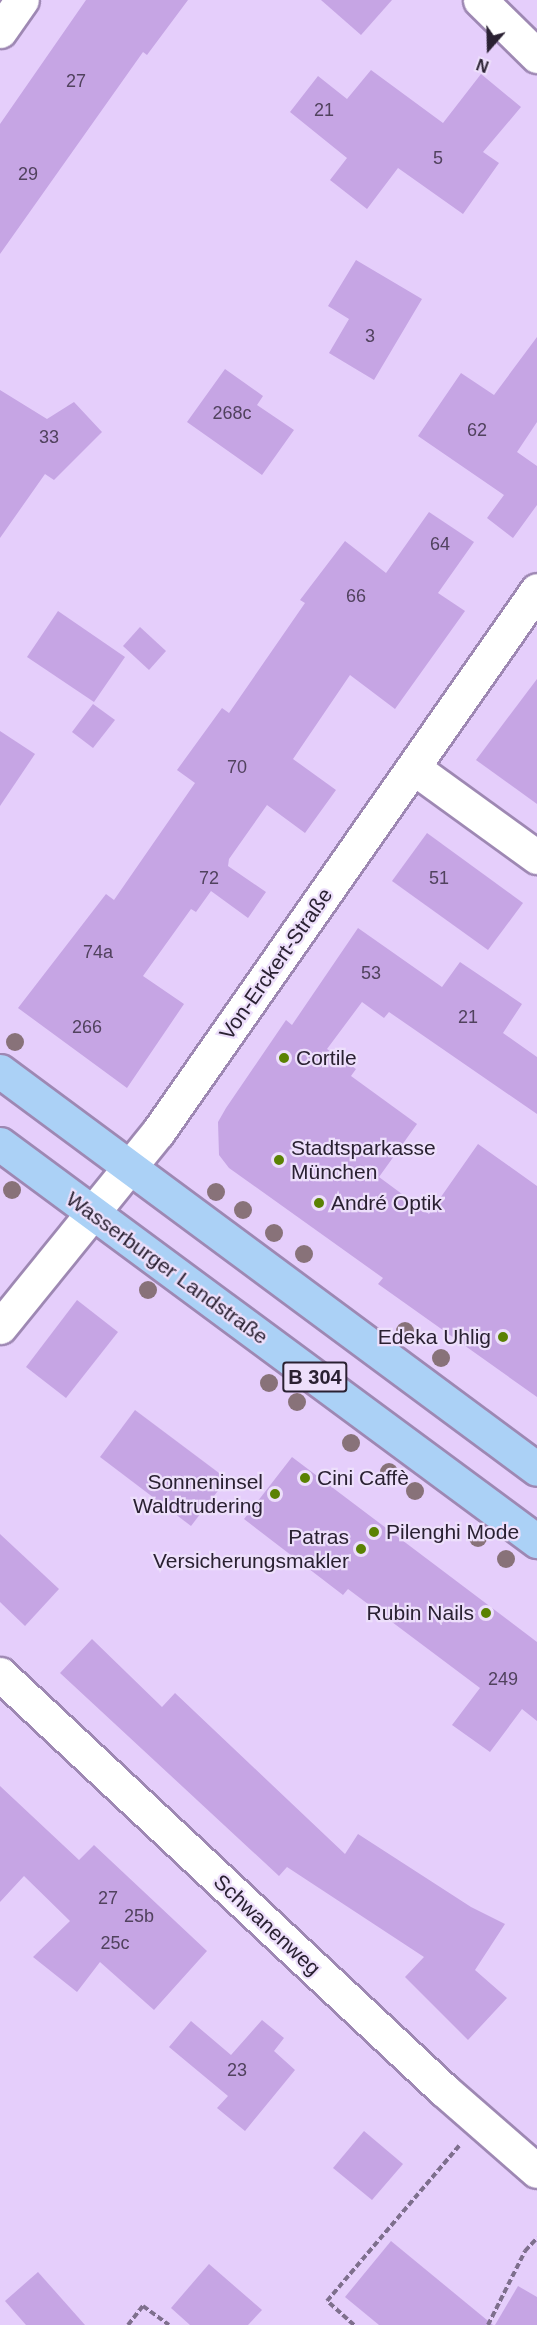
<!DOCTYPE html>
<html>
<head>
<meta charset="utf-8">
<style>
	body { margin:0 }
	#map { position:relative; width:537px; height:2325px; overflow:hidden; background:#e5cefb; font-family:Arial,sans-serif }
	div>[style] { position:absolute }
	.building>* { inset:0; background:#c6a5e4 }
	.path>* { height:4px; margin-top:-2px; transform-origin:0; background:repeating-linear-gradient(90deg,#7e6f8d 0 6px,transparent 0 9px) }
	.roads { filter:drop-shadow(2px 0 #9e88b3) drop-shadow(-2px 0 #9e88b3) drop-shadow(0 2px #9e88b3) drop-shadow(0 -2px #9e88b3) }
	.minor>* { height:33px; margin:-16.5px; padding:0 16.5px; transform-origin:16.5px; border-radius:16.5px; background:#fff }
	.major>* { height:33px; margin:-16.5px; padding:0 16.5px; transform-origin:16.5px; border-radius:16.5px; background:#abd1f6 }
	.trees>* { width:18px; height:18px; margin:-9px; border-radius:50%; background:#887279 }
	.dots>* { width:16px; height:16px; translate:-50% -50%; box-sizing:border-box; border:3px solid #eddffb; border-radius:50% }
	span { translate:-50% -50%; white-space:nowrap; text-align:center; line-height:1.15; -webkit-text-stroke:4.5px #eddffb; paint-order:stroke }
	.number-label { font-size:18px; color:#51425e }
	.number-label span { -webkit-text-stroke-width:0 }
	.shield-label span { padding:2px 4px; background:#eddffb; border:2px solid; border-radius:4px; -webkit-text-stroke-width:0 }
	.shield-label { font-size:20px; color:#2a2132; font-weight:700 }
	.street-label { font-size:21px; color:#2a2132 }
	.poi-label { font-size:21px; color:#2a2132 }
	.left { translate:0 -50%; text-align:left }
	.right { translate:-100% -50%; text-align:right }
	.north { position:absolute; left:459px; top:18px; width:60px; height:60px; -webkit-text-stroke:4px #eddffb; paint-order:stroke; rotate:200deg; font-size:16px; font-weight:700; line-height:24px; text-align:center; color:#2a2132 }
	.north::after { content:''; display:block; margin:auto; width:21px; height:27px; background:#2a2132; clip-path:polygon(50% 0,100% 100%,50% 72%,0 100%) }
</style>
</head>
<body>
<div id="map">
	<div class="building">
		<div style="clip-path:polygon(86px 0,188px 0,147px 55px,143px 52px,0 254px,0 124px)"></div>
		<div style="clip-path:polygon(321px 0,392px 0,361px 35px)"></div>
		<div style="clip-path:polygon(371px 70px,443px 123px,481px 74px,521px 107px,483px 152px,499px 163px,463px 214px,398px 168px,367px 209px,330px 180px,347px 158px,290px 112px,318px 76px,347px 99px)"></div>
		<div style="clip-path:polygon(356px 260px,422px 299px,374px 380px,329px 353px,349px 319px,328px 306px)"></div>
		<div style="clip-path:polygon(537px 337px,537px 422px,517px 452px,537px 466px,537px 505px,513px 538px,487px 518px,504px 495px,418px 436px,461px 373px,494px 395px)"></div>
		<div style="clip-path:polygon(225px 369px,263px 396px,257px 405px,294px 430px,262px 475px,187px 422px)"></div>
		<div style="clip-path:polygon(0 390px,47px 419px,74px 402px,102px 432px,54px 480px,45px 474px,0 538px)"></div>
		<div style="clip-path:polygon(429px 512px,474px 542px,438px 593px,465px 611px,395px 709px,350px 675px,293px 759px,336px 790px,305px 833px,267px 805px,229px 859px,228px 866px,266px 892px,248px 918px,211px 891px,196px 912px,191px 909px,143px 976px,184px 1004px,127px 1088px,18px 1008px,106px 894px,114px 900px,195px 783px,177px 770px,222px 708px,229px 713px,305px 603px,300px 600px,345px 541px,386px 573px)"></div>
		<div style="clip-path:polygon(58px 611px,125px 657px,94px 702px,27px 657px)"></div>
		<div style="clip-path:polygon(140px 627px,166px 651px,149px 670px,123px 646px)"></div>
		<div style="clip-path:polygon(537px 679px,537px 804px,476px 760px)"></div>
		<div style="clip-path:polygon(93px 704px,115px 720px,93px 748px,72px 732px)"></div>
		<div style="clip-path:polygon(0 731px,35px 754px,0 806px)"></div>
		<div style="clip-path:polygon(427px 833px,523px 903px,488px 950px,392px 881px)"></div>
		<div style="clip-path:polygon(358px 928px,442px 987px,460px 962px,522px 1004px,503px 1033px,537px 1057px,537px 1114px,389px 1012px,384px 1018px,362px 1002px,327px 1049px,356px 1069px,351px 1076px,417px 1124px,379px 1177px,429px 1214px,478px 1144px,537px 1186px,537px 1397px,378px 1284px,383px 1278px,229px 1168px,219px 1155px,218px 1122px,226px 1108px,286px 1020px,292px 1025px)"></div>
		<div style="clip-path:polygon(77px 1300px,118px 1332px,66px 1398px,26px 1367px)"></div>
		<div style="clip-path:polygon(135px 1410px,227px 1479px,191px 1526px,100px 1457px)"></div>
		<div style="clip-path:polygon(292px 1457px,537px 1642px,537px 1721px,522px 1709px,490px 1752px,452px 1725px,480px 1688px,348px 1589px,343px 1595px,244px 1519px)"></div>
		<div style="clip-path:polygon(0 1534px,59px 1589px,25px 1626px,0 1602px)"></div>
		<div style="clip-path:polygon(92px 1639px,162px 1707px,175px 1693px,345px 1854px,358px 1834px,471px 1907px,505px 1924px,475px 1970px,507px 1998px,468px 2040px,405px 1977px,424px 1957px,287px 1867px,279px 1876px,60px 1673px)"></div>
		<div style="clip-path:polygon(0 1786px,79px 1860px,94px 1845px,207px 1951px,154px 2010px,100px 1962px,77px 1992px,33px 1957px,70px 1921px,24px 1876px,0 1902px)"></div>
		<div style="clip-path:polygon(262px 2020px,284px 2038px,274px 2051px,295px 2070px,245px 2131px,217px 2108px,228px 2096px,169px 2047px,191px 2021px,231px 2055px)"></div>
		<div style="clip-path:polygon(364px 2131px,403px 2164px,372px 2200px,333px 2168px)"></div>
		<div style="clip-path:polygon(391px 2241px,493px 2325px,379px 2325px,345px 2297px)"></div>
		<div style="clip-path:polygon(209px 2264px,262px 2310px,248px 2325px,190px 2325px,171px 2308px)"></div>
		<div style="clip-path:polygon(38px 2272px,85px 2325px,26px 2325px,5px 2301px)"></div>
		<div style="clip-path:polygon(518px 2286px,537px 2297px,537px 2325px,495px 2325px)"></div>
	</div>
	<div class="path">
		<div style="left:128px;top:2325px;width:24px;rotate:-52deg"></div>
		<div style="left:143px;top:2306px;width:32px;rotate:36deg"></div>
		<div style="left:354px;top:2325px;width:36px;rotate:-138deg"></div>
		<div style="left:327px;top:2301px;width:204px;rotate:-49.6deg"></div>
		<div style="left:488px;top:2325px;width:83px;rotate:-63.4deg"></div>
		<div style="left:525px;top:2251px;width:18px;rotate:-47deg"></div>
	</div>
	<div class="roads">
		<div class="minor">
			<div style="left:480px;top:0;width:80px;rotate:44.5deg"></div>
			<div style="left:0;top:31px;width:38px;rotate:-55deg"></div>
			<div style="left:414px;top:768px;width:152px;rotate:35.9deg"></div>
			<div style="left:0;top:1327px;width:251px;rotate:-51deg"></div>
			<div style="left:158px;top:1132px;width:661px;rotate:-55.04deg"></div>
			<div style="left:0;top:1674px;width:608px;rotate:43.14deg"></div>
			<div style="left:444px;top:2090px;width:123px;rotate:41.1deg"></div>
		</div>
		<div class="major">
			<div style="left:0;top:1071px;width:668px;rotate:36.54deg"></div>
			<div style="left:0;top:1144px;width:668px;rotate:36.48deg"></div>
		</div>
	</div>
	<div class="trees">
		<div style="left:15px;top:1042px"></div>
		<div style="left:12px;top:1190px"></div>
		<div style="left:216px;top:1192px"></div>
		<div style="left:243px;top:1210px"></div>
		<div style="left:274px;top:1233px"></div>
		<div style="left:304px;top:1254px"></div>
		<div style="left:148px;top:1290px"></div>
		<div style="left:405px;top:1331px"></div>
		<div style="left:441px;top:1358px"></div>
		<div style="left:269px;top:1383px"></div>
		<div style="left:297px;top:1402px"></div>
		<div style="left:351px;top:1443px"></div>
		<div style="left:389px;top:1472px"></div>
		<div style="left:415px;top:1491px"></div>
		<div style="left:478px;top:1538px"></div>
		<div style="left:506px;top:1559px"></div>
	</div>
	<div class="dots">
		<div style="left:284px;top:1058px;background:#5a8203"></div>
		<div style="left:279px;top:1160px;background:#5a8203"></div>
		<div style="left:319px;top:1203px;background:#5a8203"></div>
		<div style="left:503px;top:1337px;background:#5a8203"></div>
		<div style="left:305px;top:1478px;background:#5a8203"></div>
		<div style="left:275px;top:1494px;background:#5a8203"></div>
		<div style="left:374px;top:1532px;background:#5a8203"></div>
		<div style="left:361px;top:1549px;background:#5a8203"></div>
		<div style="left:486px;top:1613px;background:#5a8203"></div>
	</div>
	<div class="number-label">
		<span style="left:76px;top:81px">27</span>
		<span style="left:324px;top:110px">21</span>
		<span style="left:438px;top:158px">5</span>
		<span style="left:28px;top:174px">29</span>
		<span style="left:370px;top:336px">3</span>
		<span style="left:232px;top:413px">268c</span>
		<span style="left:477px;top:430px">62</span>
		<span style="left:49px;top:437px">33</span>
		<span style="left:440px;top:544px">64</span>
		<span style="left:356px;top:596px">66</span>
		<span style="left:237px;top:767px">70</span>
		<span style="left:209px;top:878px">72</span>
		<span style="left:439px;top:878px">51</span>
		<span style="left:98px;top:952px">74a</span>
		<span style="left:371px;top:973px">53</span>
		<span style="left:468px;top:1017px">21</span>
		<span style="left:87px;top:1027px">266</span>
		<span style="left:503px;top:1679px">249</span>
		<span style="left:108px;top:1898px">27</span>
		<span style="left:139px;top:1916px">25b</span>
		<span style="left:115px;top:1943px">25c</span>
		<span style="left:237px;top:2070px">23</span>
	</div>
	<div class="shield-label">
		<span style="left:315px;top:1377px">B 304</span>
	</div>
	<div class="street-label">
		<span style="left:276px;top:964px;rotate:-55deg">Von-Erckert-Straße</span>
		<span style="left:167px;top:1268px;rotate:36deg">Wasserburger Landstraße</span>
		<span style="left:267px;top:1925px;rotate:43deg">Schwanenweg</span>
	</div>
	<div class="poi-label">
		<span class="left" style="left:296px;top:1058px">Cortile</span>
		<span class="left" style="left:291px;top:1160px">Stadtsparkasse<br>München</span>
		<span class="left" style="left:331px;top:1203px">André Optik</span>
		<span class="right" style="left:491px;top:1337px">Edeka Uhlig</span>
		<span class="left" style="left:317px;top:1478px">Cini Caffè</span>
		<span class="right" style="left:263px;top:1494px">Sonneninsel<br>Waldtrudering</span>
		<span class="left" style="left:386px;top:1532px">Pilenghi Mode</span>
		<span class="right" style="left:349px;top:1549px">Patras<br>Versicherungsmakler</span>
		<span class="right" style="left:474px;top:1613px">Rubin Nails</span>
	</div>
	<div class="north">N</div>
</div>
</body>
</html>
